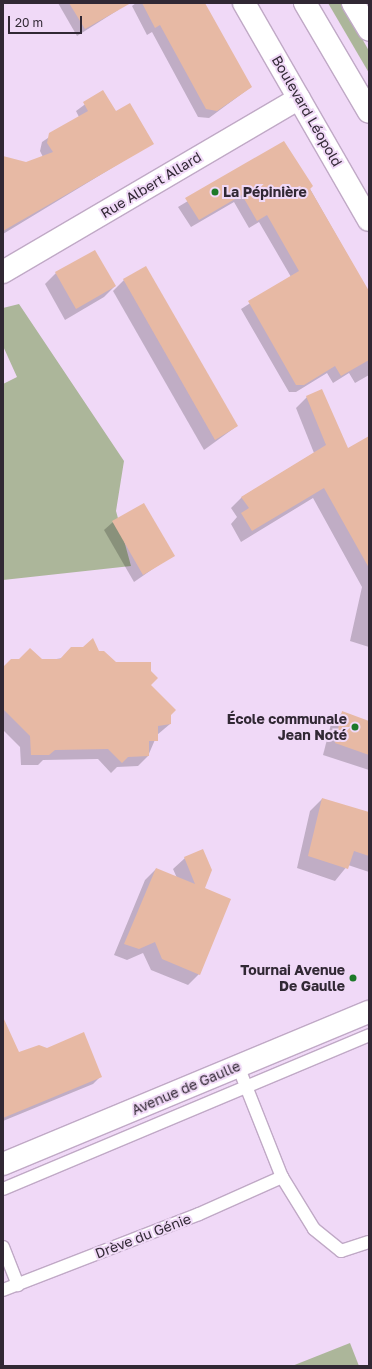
<!DOCTYPE html>
<html>
<head>
<meta charset="utf-8">
<style>
	body { margin:0 }
	#map { position:relative; width:372px; height:1369px; overflow:hidden; background:#f0d9f7; font-family:"Golos Text",sans-serif }
	div>[style] { position:absolute }
	.green>* { inset:0; background:#acb69a }
	.shadow>* { inset:0; background:#0003 }
	.building>* { inset:0; background:#e7b9a4 }
	.roads { filter:drop-shadow(1px 0 #c0a9c6) drop-shadow(-1px 0 #c0a9c6) drop-shadow(0 1px #c0a9c6) drop-shadow(0 -1px #c0a9c6) }
	.service>* { height:12px; margin:-6px; padding:0 6px; transform-origin:6px; border-radius:6px; background:#fff }
	.minor>* { height:22px; margin:-11px; padding:0 11px; transform-origin:11px; border-radius:11px; background:#fff }
	.primary>* { height:22px; margin:-11px; padding:0 11px; transform-origin:11px; border-radius:11px; background:#fff }
	.dots>* { width:11px; height:11px; translate:-50% -50%; box-sizing:border-box; border:2px solid #f0d9f7; border-radius:50% }
	span { translate:-50% -50%; white-space:nowrap; text-align:center; line-height:1.15; -webkit-text-stroke:4px #f0d9f7; paint-order:stroke }
	.street-label { font-size:14px; color:#312834 }
	.poi-label { font-size:14px; color:#312834; font-weight:700 }
	.left { translate:0 -50%; text-align:left }
	.right { translate:-100% -50%; text-align:right }
	.frame { position:absolute; inset:0; border:4px solid #312834; pointer-events:none }
	.scale { position:absolute; left:8px; top:16px; width:74px; height:18px; box-sizing:border-box; border:2px solid #312834; border-top:0; padding-left:5px; font-size:12px; line-height:14px; white-space:nowrap; color:#312834; -webkit-text-stroke:3px #f0d9f7; paint-order:stroke }
</style>
</head>
<body>
<div id="map">
	<div class="green">
		<div style="clip-path:polygon(328px 3px,342px 3px,369px 51px,369px 73px)"></div>
		<div style="clip-path:polygon(19px 304px,124px 461px,116px 511px,131px 566px,3px 580px,3px 384px,17px 377px,3px 346px,3px 308px)"></div>
		<div style="clip-path:polygon(350px 1343px,359px 1366px,292px 1366px)"></div>
	</div>
	<div class="shadow">
		<div style="clip-path:polygon(58px 3px,114px 3px,118px 10px,77px 36px)"></div>
		<div style="clip-path:polygon(136px 3px,203px 3px,251px 87px,209px 118px,198px 117px,152px 32px,147px 35px,132px 6px)"></div>
		<div style="clip-path:polygon(103px 91px,116px 113px,153px 143px,3px 234px,3px 163px,26px 163px,43px 157px,40px 151px,42px 142px,79px 117px,76px 111px)"></div>
		<div style="clip-path:polygon(284px 143px,369px 293px,369px 375px,355px 383px,349px 373px,333px 383px,327px 373px,296px 392px,289px 392px,241px 309px,291px 277px,259px 222px,249px 228px,234px 202px,191px 227px,178px 207px)"></div>
		<div style="clip-path:polygon(56px 273px,115px 286px,104px 297px,65px 320px,45px 284px)"></div>
		<div style="clip-path:polygon(124px 280px,237px 426px,204px 450px,113px 291px)"></div>
		<div style="clip-path:polygon(307px 397px,347px 450px,369px 437px,369px 647px,350px 641px,362px 587px,313px 498px,241px 542px,231px 524px,237px 517px,231px 508px,242px 497px,314px 453px,296px 408px)"></div>
		<div style="clip-path:polygon(113px 522px,173px 555px,134px 582px,104px 530px)"></div>
		<div style="clip-path:polygon(98px 652px,150px 685px,170px 715px,170px 724px,157px 735px,148px 756px,138px 766px,117px 767px,111px 773px,98px 759px,43px 760px,38px 765px,21px 765px,20px 747px,3px 730px,3px 668px)"></div>
		<div style="clip-path:polygon(342px 713px,369px 722px,369px 770px,323px 755px,331px 724px)"></div>
		<div style="clip-path:polygon(322px 799px,369px 814px,369px 872px,348px 865px,335px 881px,297px 868px,310px 811px)"></div>
		<div style="clip-path:polygon(203px 851px,199px 974px,188px 985px,151px 970px,143px 953px,127px 960px,114px 955px,145px 880px,156px 869px,177px 878px,173px 869px,185px 858px)"></div>
		<div style="clip-path:polygon(3px 1033px,18px 1054px,100px 1077px,93px 1084px,3px 1121px)"></div>
	</div>
	<div class="building">
		<div style="clip-path:polygon(69px 3px,131px 3px,85px 29px)"></div>
		<div style="clip-path:polygon(142px 3px,205px 3px,252px 87px,217px 111px,206px 109px,160px 25px,155px 28px)"></div>
		<div style="clip-path:polygon(103px 90px,116px 111px,130px 103px,154px 144px,3px 231px,3px 156px,26px 162px,53px 152px,47px 143px,49px 133px,88px 111px,83px 102px)"></div>
		<div style="clip-path:polygon(284px 141px,313px 186px,310px 189px,369px 291px,369px 360px,341px 376px,335px 366px,304px 385px,296px 385px,248px 301px,299px 271px,267px 215px,257px 221px,242px 195px,199px 220px,185px 198px)"></div>
		<div style="clip-path:polygon(95px 250px,116px 286px,76px 309px,55px 272px)"></div>
		<div style="clip-path:polygon(146px 266px,238px 426px,215px 440px,123px 279px)"></div>
		<div style="clip-path:polygon(322px 389px,348px 448px,369px 436px,369px 568px,324px 488px,252px 531px,241px 513px,249px 508px,241px 497px,326px 445px,306px 396px)"></div>
		<div style="clip-path:polygon(144px 503px,175px 556px,143px 575px,112px 521px)"></div>
		<div style="clip-path:polygon(93px 638px,99px 651px,104px 651px,116px 662px,151px 662px,151px 671px,158px 678px,151px 685px,176px 710px,171px 715px,171px 724px,158px 726px,158px 741px,149px 741px,149px 756px,128px 757px,122px 763px,108px 749px,55px 750px,49px 755px,31px 755px,30px 736px,3px 709px,3px 667px,11px 659px,19px 659px,30px 648px,42px 659px,60px 659px,71px 647px,83px 647px)"></div>
		<div style="clip-path:polygon(342px 711px,369px 721px,369px 755px,335px 743px)"></div>
		<div style="clip-path:polygon(322px 798px,369px 812px,369px 856px,354px 851px,348px 869px,308px 856px)"></div>
		<div style="clip-path:polygon(203px 849px,212px 870px,205px 888px,231px 899px,200px 975px,162px 959px,155px 942px,139px 949px,124px 944px,156px 868px,195px 884px,184px 857px)"></div>
		<div style="clip-path:polygon(3px 1017px,19px 1052px,39px 1045px,47px 1048px,84px 1032px,102px 1077px,3px 1118px)"></div>
	</div>
	<div class="roads">
		<div class="service">
			<div style="left:238px;top:1066px;width:119px;rotate:68.4deg"></div>
			<div style="left:282px;top:1177px;width:61px;rotate:58.4deg"></div>
			<div style="left:314px;top:1229px;width:35px;rotate:39deg"></div>
			<div style="left:341px;top:1251px;width:29px;rotate:-18deg"></div>
			<div style="left:3px;top:1189px;width:397px;rotate:-22.8deg"></div>
			<div style="left:3px;top:1247px;width:41px;rotate:68.5deg"></div>
			<div style="left:3px;top:1290px;width:210px;rotate:-21.2deg"></div>
			<div style="left:199px;top:1214px;width:91px;rotate:-24deg"></div>
		</div>
		<div class="minor">
			<div style="left:244px;top:3px;width:250px;rotate:60.1deg"></div>
			<div style="left:3px;top:272px;width:343px;rotate:-30.4deg"></div>
		</div>
		<div class="primary">
			<div style="left:305px;top:3px;width:126px;rotate:59.6deg"></div>
			<div style="left:353px;top:3px;width:31px;rotate:59deg"></div>
			<div style="left:3px;top:1164px;width:396px;rotate:-22.6deg"></div>
		</div>
	</div>
	<div class="dots">
		<div style="left:215px;top:192px;background:#1c7929"></div>
		<div style="left:355px;top:727px;background:#1c7929"></div>
		<div style="left:353px;top:978px;background:#1c7929"></div>
	</div>
	<div class="street-label">
		<span style="left:307px;top:111px;rotate:60deg">Boulevard Léopold</span>
		<span style="left:151px;top:185px;rotate:-31deg">Rue Albert Allard</span>
		<span style="left:186px;top:1088px;rotate:-23deg">Avenue de Gaulle</span>
		<span style="left:143px;top:1236px;rotate:-21deg">Drève du Génie</span>
	</div>
	<div class="poi-label">
		<span class="left" style="left:223px;top:192px">La Pépinière</span>
		<span class="right" style="left:347px;top:727px">École communale<br>Jean Noté</span>
		<span class="right" style="left:345px;top:978px">Tournai Avenue<br>De Gaulle</span>
	</div>
	<div class="frame"></div>
	<div class="scale">20 m</div>
</div>
</body>
</html>
